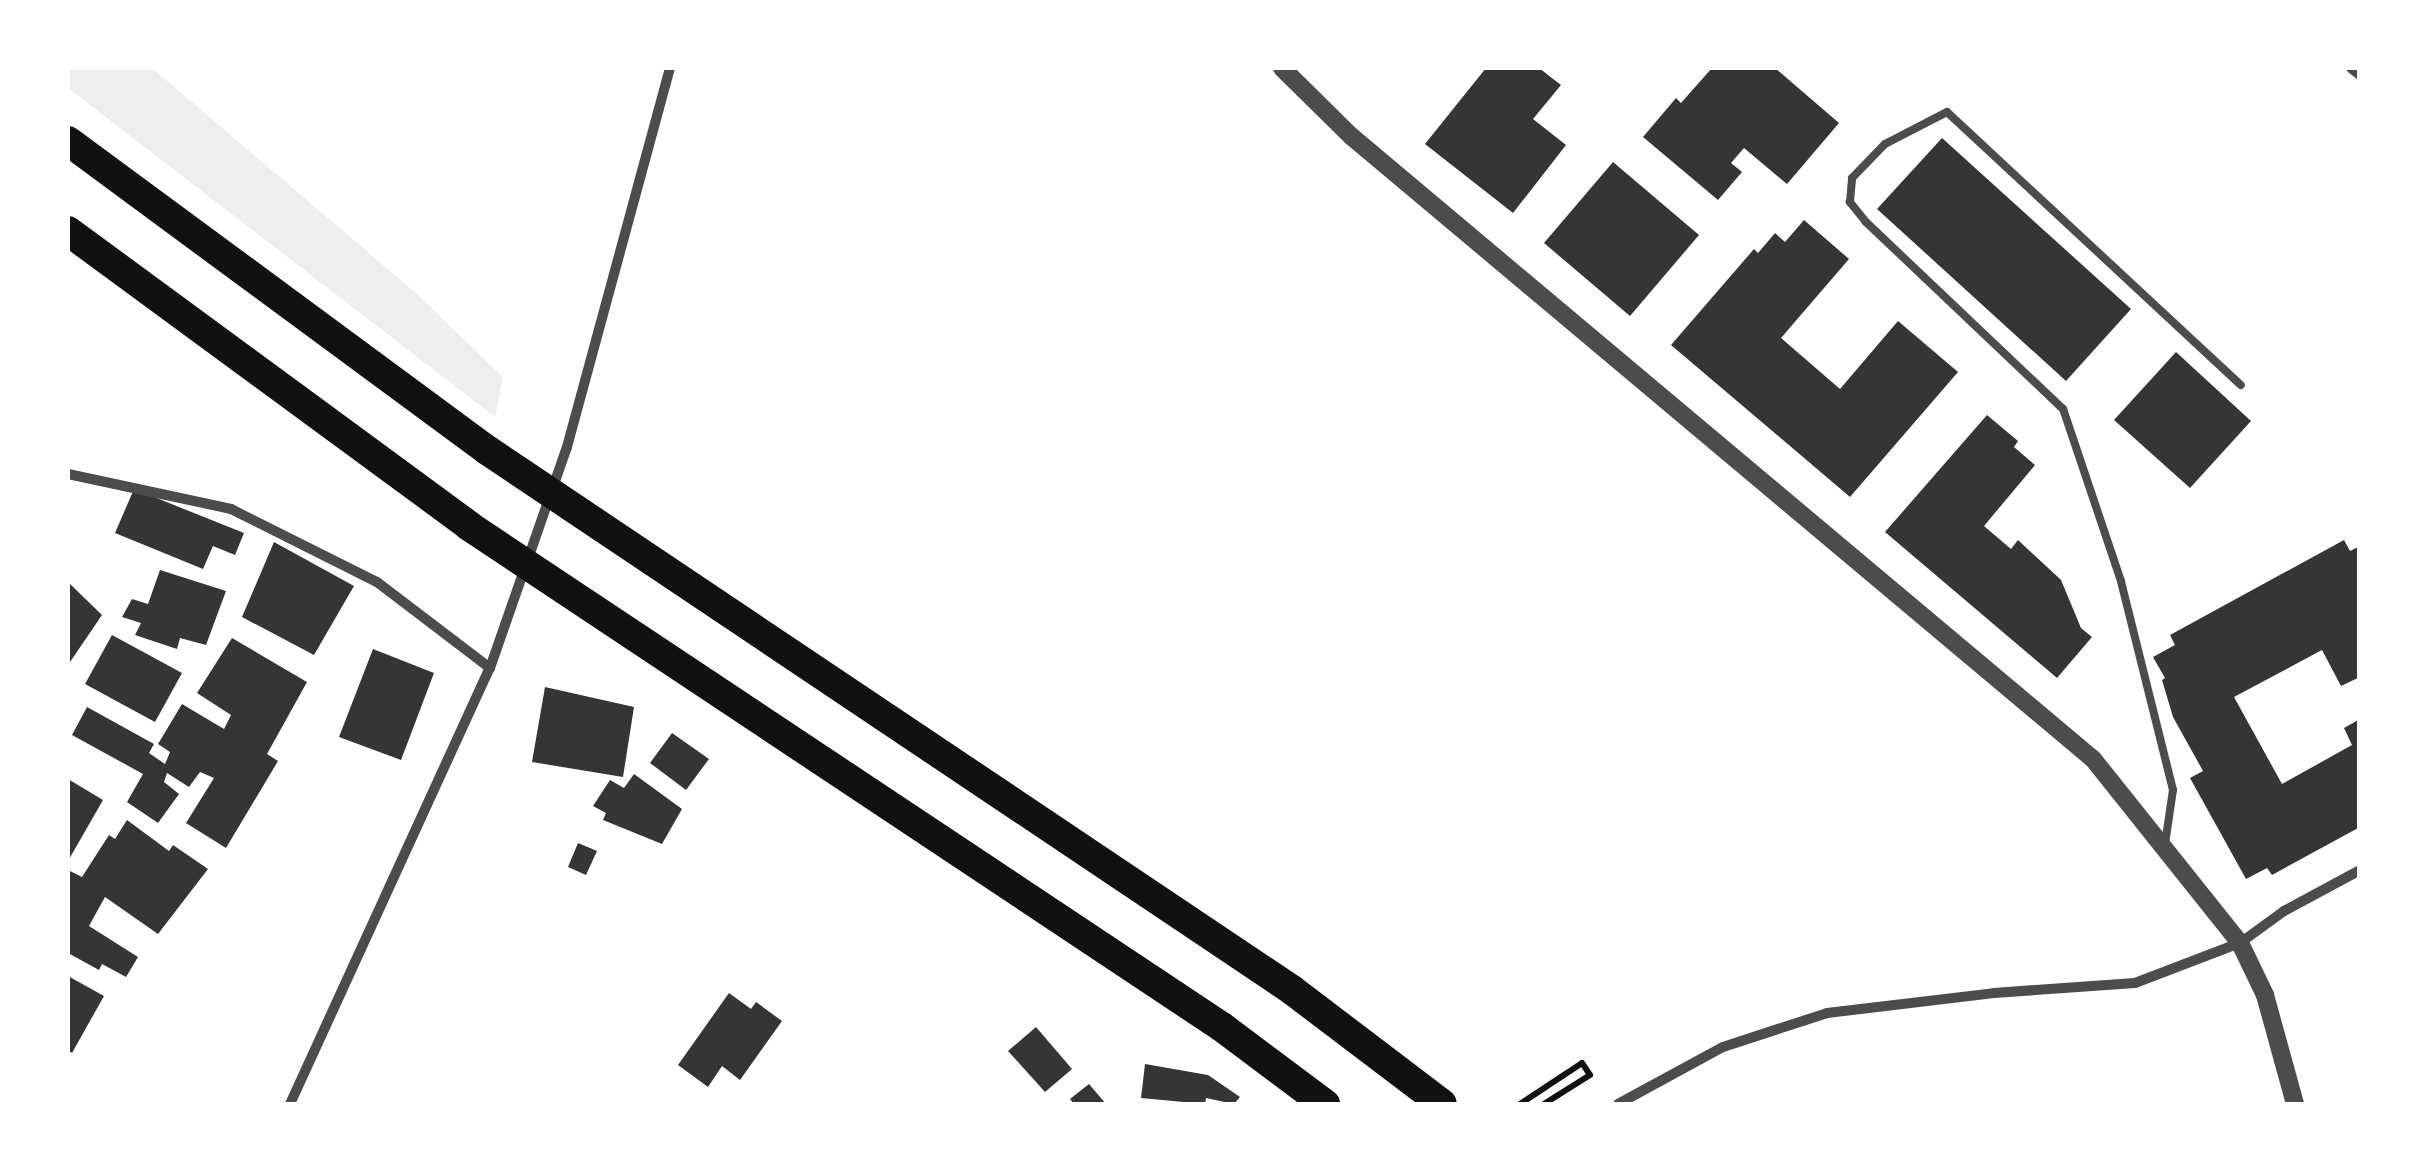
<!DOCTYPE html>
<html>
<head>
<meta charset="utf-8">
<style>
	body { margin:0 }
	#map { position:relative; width:2427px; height:1172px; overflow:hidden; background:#fff; font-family:Inter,sans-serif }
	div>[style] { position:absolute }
	.green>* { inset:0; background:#eee }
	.building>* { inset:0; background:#353535 }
	.path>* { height:6px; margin:-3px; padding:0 3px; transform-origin:3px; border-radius:3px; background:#111 }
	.service>* { height:8px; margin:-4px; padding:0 4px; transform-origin:4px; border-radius:4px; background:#4c4c4c }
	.minor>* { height:10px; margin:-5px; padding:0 5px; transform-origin:5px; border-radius:5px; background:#4c4c4c }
	.tertiary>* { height:18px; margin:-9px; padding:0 9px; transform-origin:9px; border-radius:9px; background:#4c4c4c }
	.motorway>* { height:30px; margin:-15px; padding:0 15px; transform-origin:15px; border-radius:15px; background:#111 }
	span { translate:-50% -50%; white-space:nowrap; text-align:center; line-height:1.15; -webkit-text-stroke:10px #fff; paint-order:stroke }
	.frame { position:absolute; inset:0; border:70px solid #fff; pointer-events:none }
</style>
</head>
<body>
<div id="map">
	<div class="green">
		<div style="clip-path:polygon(68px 68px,152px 68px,417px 294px,503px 377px,495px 417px,68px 88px)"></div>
	</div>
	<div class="building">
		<div style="clip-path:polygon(1486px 68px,1539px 68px,1561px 85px,1533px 119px,1566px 145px,1513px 213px,1425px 144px)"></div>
		<div style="clip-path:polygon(1712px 68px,1775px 68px,1839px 123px,1787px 184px,1744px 148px,1731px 163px,1742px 172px,1718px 200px,1643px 137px,1676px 98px,1681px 103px)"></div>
		<div style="clip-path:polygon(1942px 138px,2131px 309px,2066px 381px,1877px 209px)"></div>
		<div style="clip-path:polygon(1613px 162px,1699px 235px,1630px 316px,1544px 243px)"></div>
		<div style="clip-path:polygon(1804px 220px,1849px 259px,1781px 338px,1840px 389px,1898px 321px,1958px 372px,1850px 497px,1671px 345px,1754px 249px,1758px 253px,1775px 233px,1785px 242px)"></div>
		<div style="clip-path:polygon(2176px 352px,2251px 421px,2190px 488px,2114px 420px)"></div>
		<div style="clip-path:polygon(1987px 415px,2018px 441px,2014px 447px,2035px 465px,1984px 526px,2011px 549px,2018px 540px,2061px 580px,2081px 628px,2092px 637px,2057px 678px,1885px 532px)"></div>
		<div style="clip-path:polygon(134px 489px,244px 533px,235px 555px,213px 546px,203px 569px,115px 533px)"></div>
		<div style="clip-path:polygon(2344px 540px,2350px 551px,2360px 546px,2360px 677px,2341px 686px,2322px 650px,2234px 697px,2282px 784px,2352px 745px,2344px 728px,2360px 719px,2360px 827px,2272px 875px,2267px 868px,2246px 879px,2190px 778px,2203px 771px,2173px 717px,2162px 680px,2165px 678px,2153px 657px,2175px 645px,2170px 635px)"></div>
		<div style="clip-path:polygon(274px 542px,354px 586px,314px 655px,242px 617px)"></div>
		<div style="clip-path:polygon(160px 570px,226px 591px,206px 645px,180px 638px,177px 649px,135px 635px,141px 623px,122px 617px,132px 599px,148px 604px)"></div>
		<div style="clip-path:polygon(68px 582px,102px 615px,68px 665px)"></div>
		<div style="clip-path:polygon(112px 635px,182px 673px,155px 722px,85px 684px)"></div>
		<div style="clip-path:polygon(232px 638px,307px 682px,267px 754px,278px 761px,226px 848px,186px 823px,214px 778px,200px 772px,189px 787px,167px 773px,164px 782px,179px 794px,158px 823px,127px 802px,143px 774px,72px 735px,87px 707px,154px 744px,149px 753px,165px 764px,170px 752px,158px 744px,182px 704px,224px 729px,231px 715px,197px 693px)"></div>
		<div style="clip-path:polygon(373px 649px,434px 673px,401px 760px,339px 737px)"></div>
		<div style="clip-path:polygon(545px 687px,634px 707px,623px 777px,532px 762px)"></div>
		<div style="clip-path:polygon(672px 733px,709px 759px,686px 790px,650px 763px)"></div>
		<div style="clip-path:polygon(634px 774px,682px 809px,662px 844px,603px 820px,606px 813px,593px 806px,610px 780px,624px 788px)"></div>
		<div style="clip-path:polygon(68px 779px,103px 800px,68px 861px)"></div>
		<div style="clip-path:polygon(127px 820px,169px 851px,173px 845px,208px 869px,158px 934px,105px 897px,89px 926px,138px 957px,126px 977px,102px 964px,99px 970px,68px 953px,68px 870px,82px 877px,109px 835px,115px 839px)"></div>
		<div style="clip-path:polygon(578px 843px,597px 851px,586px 875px,568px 867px)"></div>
		<div style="clip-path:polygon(68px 976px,104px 996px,72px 1053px,68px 1050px)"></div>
		<div style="clip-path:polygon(729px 993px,751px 1009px,756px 1002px,782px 1021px,740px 1080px,722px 1066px,708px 1087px,678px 1065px)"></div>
		<div style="clip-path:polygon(1036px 1027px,1072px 1069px,1045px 1092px,1008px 1051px)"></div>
		<div style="clip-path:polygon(1145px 1064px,1208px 1075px,1240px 1097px,1234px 1104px,1206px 1098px,1205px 1104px,1141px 1098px)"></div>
		<div style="clip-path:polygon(1089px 1084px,1106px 1104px,1074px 1104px,1070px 1099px)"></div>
	</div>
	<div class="path">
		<div style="left:1520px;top:1104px;width:74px;rotate:-33.5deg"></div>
		<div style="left:1582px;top:1063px;width:14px;rotate:56deg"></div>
		<div style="left:1590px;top:1075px;width:54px;rotate:147.8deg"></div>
	</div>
	<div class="service">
		<div style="left:2165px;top:844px;width:55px;rotate:-81.6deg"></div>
		<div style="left:2173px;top:790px;width:215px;rotate:-104deg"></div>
		<div style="left:2121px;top:581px;width:182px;rotate:-108.6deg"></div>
		<div style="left:2063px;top:409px;width:272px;rotate:-136.5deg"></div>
		<div style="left:1866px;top:222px;width:26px;rotate:-129deg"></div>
		<div style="left:1850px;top:202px;width:24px;rotate:-85deg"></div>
		<div style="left:1852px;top:178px;width:47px;rotate:-45.9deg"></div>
		<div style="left:1885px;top:144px;width:70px;rotate:-27.3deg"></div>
		<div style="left:1947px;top:112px;width:401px;rotate:42.9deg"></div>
	</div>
	<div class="minor">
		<div style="left:2351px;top:68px;width:11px;rotate:38deg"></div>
		<div style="left:68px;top:474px;width:167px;rotate:12.1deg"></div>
		<div style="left:231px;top:509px;width:163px;rotate:26.6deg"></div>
		<div style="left:377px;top:582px;width:142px;rotate:37.3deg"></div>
		<div style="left:290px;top:1104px;width:480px;rotate:-65.4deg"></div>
		<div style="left:490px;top:668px;width:234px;rotate:-70.8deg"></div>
		<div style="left:567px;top:447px;width:393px;rotate:-74.8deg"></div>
		<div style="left:1618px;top:1104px;width:119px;rotate:-28.5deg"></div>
		<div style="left:1723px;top:1047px;width:109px;rotate:-18.1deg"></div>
		<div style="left:1827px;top:1013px;width:168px;rotate:-6.8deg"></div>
		<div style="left:1994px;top:993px;width:141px;rotate:-4.1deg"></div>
		<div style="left:2135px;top:983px;width:112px;rotate:-20.9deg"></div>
		<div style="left:2240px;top:943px;width:54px;rotate:-36deg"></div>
		<div style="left:2284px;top:911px;width:86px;rotate:-28.3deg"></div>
	</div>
	<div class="tertiary">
		<div style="left:1282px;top:68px;width:97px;rotate:44.6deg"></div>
		<div style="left:1351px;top:136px;width:969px;rotate:40.02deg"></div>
		<div style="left:2093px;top:759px;width:236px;rotate:51.4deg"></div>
		<div style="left:2240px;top:943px;width:58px;rotate:64.3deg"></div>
		<div style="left:2265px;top:995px;width:113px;rotate:74.6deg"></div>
	</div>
	<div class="motorway">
		<div style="left:68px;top:141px;width:521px;rotate:36.41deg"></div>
		<div style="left:487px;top:450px;width:969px;rotate:33.85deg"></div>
		<div style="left:1292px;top:990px;width:188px;rotate:37.2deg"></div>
		<div style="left:68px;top:231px;width:498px;rotate:36.3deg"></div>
		<div style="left:469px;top:526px;width:904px;rotate:33.64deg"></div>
		<div style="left:1222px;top:1027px;width:129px;rotate:36.8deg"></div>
	</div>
	<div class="frame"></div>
</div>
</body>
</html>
